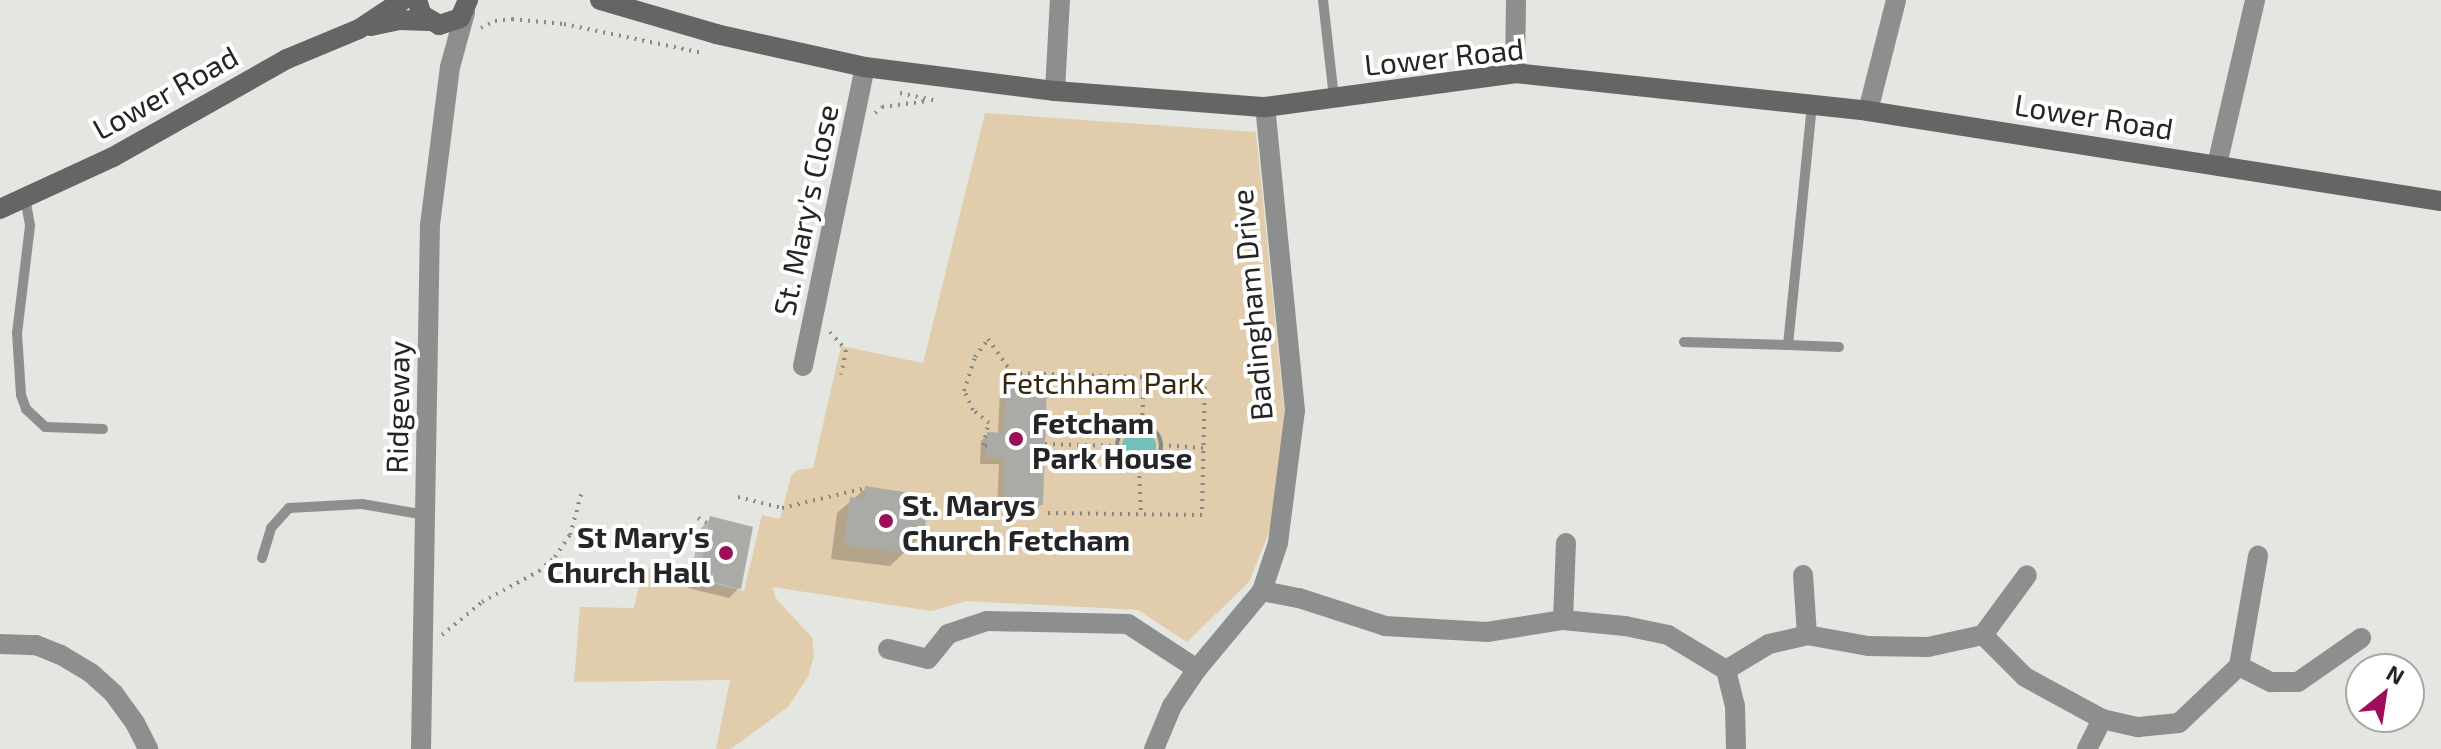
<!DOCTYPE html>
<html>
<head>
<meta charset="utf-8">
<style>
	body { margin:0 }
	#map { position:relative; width:2441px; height:749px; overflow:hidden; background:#e4e6e2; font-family:"Exo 2",sans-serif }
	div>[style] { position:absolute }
	.green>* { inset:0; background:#e1cdac }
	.water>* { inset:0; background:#72c1b9 }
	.round { border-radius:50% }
	.shadow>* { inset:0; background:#0003 }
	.building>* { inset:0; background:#aaaaa6 }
	.path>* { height:4px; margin-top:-2px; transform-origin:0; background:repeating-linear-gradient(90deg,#868885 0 2px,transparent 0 8px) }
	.path>.ring { margin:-2px; padding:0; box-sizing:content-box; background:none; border:4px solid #868885; border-radius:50% }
	.lane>* { height:10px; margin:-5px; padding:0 5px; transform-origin:5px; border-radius:5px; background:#8d8f8e }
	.street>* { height:20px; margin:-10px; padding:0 10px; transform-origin:10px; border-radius:10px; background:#8d8f8e }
	.secondary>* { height:20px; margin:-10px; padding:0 10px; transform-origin:10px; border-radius:10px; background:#636664 }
	.dots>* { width:22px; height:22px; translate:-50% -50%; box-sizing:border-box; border:4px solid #fff; border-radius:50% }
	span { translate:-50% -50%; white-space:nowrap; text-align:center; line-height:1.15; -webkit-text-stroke:8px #fff; paint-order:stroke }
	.street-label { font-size:30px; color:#242524 }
	.park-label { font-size:30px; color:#36280f }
	.poi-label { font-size:30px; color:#242524; font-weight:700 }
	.left { translate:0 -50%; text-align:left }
	.right { translate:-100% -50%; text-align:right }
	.north { position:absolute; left:2345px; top:653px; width:80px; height:80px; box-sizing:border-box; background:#fff; border:2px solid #a7a8a7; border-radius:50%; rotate:30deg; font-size:22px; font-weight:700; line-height:32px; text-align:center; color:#242524 }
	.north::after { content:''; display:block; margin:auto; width:28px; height:36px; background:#9e0d57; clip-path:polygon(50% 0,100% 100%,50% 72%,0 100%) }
</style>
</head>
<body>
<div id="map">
	<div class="green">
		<div style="clip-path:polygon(985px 113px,1256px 132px,1285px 419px,1270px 530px,1249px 582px,1187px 642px,1138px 610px,967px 601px,931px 611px,772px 587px,777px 600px,812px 637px,814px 656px,808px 677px,788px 707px,731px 749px,716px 749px,730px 680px,574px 682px,580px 607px,634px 608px,643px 567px,744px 591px,762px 515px,780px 519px,791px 476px,797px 470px,813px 468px,841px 346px,923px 363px)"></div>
	</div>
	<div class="water">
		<div class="round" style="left:1122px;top:429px;width:34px;height:34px"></div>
	</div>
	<div class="shadow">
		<div style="clip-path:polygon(1007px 386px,1041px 504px,1034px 511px,997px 509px,999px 464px,980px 464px,981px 441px,988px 434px,998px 434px,1000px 392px)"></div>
		<div style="clip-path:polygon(866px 488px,912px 509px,922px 535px,890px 566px,831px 559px,837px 513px)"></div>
		<div style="clip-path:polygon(711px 518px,739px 588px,729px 598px,688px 588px,700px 529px)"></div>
	</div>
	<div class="building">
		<div style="clip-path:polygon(1006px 384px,1047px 385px,1043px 505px,1003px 503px,1004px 458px,986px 458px,987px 432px,1004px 433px)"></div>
		<div style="clip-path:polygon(865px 486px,916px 494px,915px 507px,927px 509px,924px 536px,908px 534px,906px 553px,844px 545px,850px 497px,864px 499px)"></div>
		<div style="clip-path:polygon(710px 516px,753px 527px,741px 589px,698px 578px)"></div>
	</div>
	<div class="path">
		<div style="left:481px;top:28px;width:16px;rotate:-27deg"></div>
		<div style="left:495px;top:21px;width:17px;rotate:-7deg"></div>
		<div style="left:512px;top:19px;width:52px;rotate:5.5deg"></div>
		<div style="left:564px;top:24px;width:142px;rotate:11.8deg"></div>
		<div style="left:900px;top:93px;width:35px;rotate:12deg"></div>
		<div style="left:875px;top:113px;width:9px;rotate:-41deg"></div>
		<div style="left:882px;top:107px;width:46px;rotate:-7.4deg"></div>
		<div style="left:830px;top:332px;width:24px;rotate:48deg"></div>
		<div style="left:846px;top:350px;width:25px;rotate:101deg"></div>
		<div style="left:1142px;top:423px;width:45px;rotate:-87.5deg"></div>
		<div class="ring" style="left:1117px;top:424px;width:40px;height:40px"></div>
		<div style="left:1045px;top:444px;width:71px;rotate:1.6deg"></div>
		<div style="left:1161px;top:445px;width:42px;rotate:4.1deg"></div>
		<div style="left:987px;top:446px;width:4px;rotate:-166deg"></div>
		<div style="left:983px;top:445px;width:23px;rotate:-75deg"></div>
		<div style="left:989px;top:423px;width:21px;rotate:-141deg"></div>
		<div style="left:973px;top:410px;width:21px;rotate:-115deg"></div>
		<div style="left:964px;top:391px;width:36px;rotate:-72deg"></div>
		<div style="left:975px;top:357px;width:22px;rotate:-54deg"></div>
		<div style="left:988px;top:339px;width:42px;rotate:54.8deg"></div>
		<div style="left:1012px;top:373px;width:193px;rotate:1.8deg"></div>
		<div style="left:1205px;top:379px;width:136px;rotate:91.3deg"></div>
		<div style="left:1202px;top:515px;width:157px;rotate:-179.3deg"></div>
		<div style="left:1139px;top:468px;width:46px;rotate:87.5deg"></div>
		<div style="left:738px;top:497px;width:45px;rotate:14deg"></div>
		<div style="left:782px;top:508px;width:82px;rotate:-13.4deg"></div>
		<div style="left:698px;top:518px;width:13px;rotate:29deg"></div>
		<div style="left:442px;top:635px;width:52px;rotate:-39.5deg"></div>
		<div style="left:482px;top:602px;width:65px;rotate:-28.5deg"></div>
		<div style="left:539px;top:571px;width:21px;rotate:-41deg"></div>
		<div style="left:555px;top:557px;width:27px;rotate:-56deg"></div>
		<div style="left:570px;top:535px;width:46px;rotate:-74.7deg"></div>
	</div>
	<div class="lane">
		<div style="left:1323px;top:0;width:99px;rotate:83.6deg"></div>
		<div style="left:25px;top:197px;width:29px;rotate:80deg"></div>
		<div style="left:30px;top:226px;width:108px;rotate:96.9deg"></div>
		<div style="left:17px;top:333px;width:62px;rotate:86.3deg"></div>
		<div style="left:21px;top:395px;width:15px;rotate:70deg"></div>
		<div style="left:26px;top:409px;width:26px;rotate:43deg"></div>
		<div style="left:45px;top:427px;width:58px;rotate:2deg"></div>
		<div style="left:1684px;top:342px;width:104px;rotate:1.7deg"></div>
		<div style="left:1788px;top:345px;width:242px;rotate:-84.3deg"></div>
		<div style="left:1788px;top:345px;width:51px;rotate:2.2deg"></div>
		<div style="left:262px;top:558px;width:31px;rotate:-73deg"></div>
		<div style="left:271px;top:528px;width:27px;rotate:-48deg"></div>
		<div style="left:289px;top:508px;width:73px;rotate:-3.1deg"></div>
		<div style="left:362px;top:504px;width:65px;rotate:9.8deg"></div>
	</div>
	<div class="street">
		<div style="left:1515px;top:73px;width:73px;rotate:-89.2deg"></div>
		<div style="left:1055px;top:91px;width:91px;rotate:-86.9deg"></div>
		<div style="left:1868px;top:111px;width:114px;rotate:-75.8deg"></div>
		<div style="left:2217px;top:165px;width:169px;rotate:-77deg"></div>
		<div style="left:803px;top:366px;width:305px;rotate:-78.3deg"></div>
		<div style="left:1803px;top:575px;width:60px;rotate:86.2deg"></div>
		<div style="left:1262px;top:591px;width:38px;rotate:11deg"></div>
		<div style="left:1299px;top:598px;width:90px;rotate:18deg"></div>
		<div style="left:1385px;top:626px;width:102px;rotate:3.4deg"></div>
		<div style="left:1487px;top:632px;width:77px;rotate:-9deg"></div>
		<div style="left:1563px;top:620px;width:62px;rotate:5.5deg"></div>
		<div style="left:1625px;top:626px;width:44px;rotate:11.8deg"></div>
		<div style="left:1668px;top:635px;width:68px;rotate:31.1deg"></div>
		<div style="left:1726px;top:670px;width:37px;rotate:76deg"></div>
		<div style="left:1735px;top:706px;width:43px;rotate:88.7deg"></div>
		<div style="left:1563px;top:620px;width:77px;rotate:-87.8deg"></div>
		<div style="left:1983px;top:635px;width:59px;rotate:45deg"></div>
		<div style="left:2025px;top:677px;width:88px;rotate:28.6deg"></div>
		<div style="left:2102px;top:719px;width:37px;rotate:13deg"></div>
		<div style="left:2138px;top:727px;width:41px;rotate:-5.6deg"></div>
		<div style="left:2179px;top:723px;width:83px;rotate:-43.5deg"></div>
		<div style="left:2239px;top:666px;width:112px;rotate:-80.2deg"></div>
		<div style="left:0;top:644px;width:36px;rotate:2deg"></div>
		<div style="left:36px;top:645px;width:27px;rotate:22deg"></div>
		<div style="left:61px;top:655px;width:35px;rotate:31deg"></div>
		<div style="left:91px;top:673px;width:31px;rotate:42deg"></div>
		<div style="left:114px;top:694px;width:36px;rotate:54deg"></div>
		<div style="left:135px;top:723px;width:29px;rotate:63deg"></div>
		<div style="left:888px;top:649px;width:41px;rotate:14deg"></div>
		<div style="left:928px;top:659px;width:32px;rotate:-51deg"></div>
		<div style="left:948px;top:634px;width:41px;rotate:-18.4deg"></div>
		<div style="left:987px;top:621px;width:141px;rotate:1.2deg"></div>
		<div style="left:1128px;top:624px;width:82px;rotate:33.1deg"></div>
		<div style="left:2239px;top:666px;width:36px;rotate:27deg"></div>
		<div style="left:2271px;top:682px;width:27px"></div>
		<div style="left:2298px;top:682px;width:77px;rotate:-34.9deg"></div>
		<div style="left:1726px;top:670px;width:50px;rotate:-31.2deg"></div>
		<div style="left:1769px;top:644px;width:39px;rotate:-13deg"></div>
		<div style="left:1807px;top:635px;width:62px;rotate:10.2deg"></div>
		<div style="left:1868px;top:646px;width:60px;rotate:1deg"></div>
		<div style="left:1928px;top:647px;width:56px;rotate:-12.3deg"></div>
		<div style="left:1983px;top:635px;width:74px;rotate:-53.7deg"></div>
		<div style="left:421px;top:749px;width:524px;rotate:-89.02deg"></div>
		<div style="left:430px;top:225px;width:159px;rotate:-82.8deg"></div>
		<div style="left:450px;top:67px;width:57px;rotate:-74.7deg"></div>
		<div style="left:1154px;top:749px;width:47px;rotate:-67.3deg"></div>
		<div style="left:1172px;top:706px;width:45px;rotate:-56deg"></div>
		<div style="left:1197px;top:669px;width:102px;rotate:-50.2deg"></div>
		<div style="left:1262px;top:591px;width:51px;rotate:-71.6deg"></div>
		<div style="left:1278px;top:543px;width:133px;rotate:-82.7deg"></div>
		<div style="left:1295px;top:411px;width:305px;rotate:-95.6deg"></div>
		<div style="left:2087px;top:749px;width:34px;rotate:-63deg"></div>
	</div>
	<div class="secondary">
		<div style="left:417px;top:0;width:16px;rotate:72deg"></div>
		<div style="left:422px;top:15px;width:20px;rotate:30deg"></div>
		<div style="left:439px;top:25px;width:22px;rotate:-18deg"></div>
		<div style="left:460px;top:18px;width:20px;rotate:-66deg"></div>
		<div style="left:600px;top:0;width:121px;rotate:16.3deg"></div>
		<div style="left:716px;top:34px;width:153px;rotate:12.5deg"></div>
		<div style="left:865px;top:67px;width:192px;rotate:7.2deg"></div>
		<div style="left:1055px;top:91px;width:211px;rotate:4.4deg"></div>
		<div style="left:1265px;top:107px;width:252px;rotate:-7.7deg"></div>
		<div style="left:1515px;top:73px;width:355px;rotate:6.1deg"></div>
		<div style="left:1868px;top:111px;width:580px;rotate:8.93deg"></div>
		<div style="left:371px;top:26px;width:29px;rotate:-12deg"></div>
		<div style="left:399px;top:20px;width:30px;rotate:2deg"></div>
		<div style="left:0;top:209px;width:124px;rotate:-24.7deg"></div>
		<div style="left:113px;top:157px;width:200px;rotate:-29.4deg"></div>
		<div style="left:287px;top:59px;width:78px;rotate:-22.6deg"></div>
		<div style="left:359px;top:29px;width:53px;rotate:-33.4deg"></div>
	</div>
	<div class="dots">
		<div style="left:1016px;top:439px;background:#9e0d57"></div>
		<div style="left:886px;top:521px;background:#9e0d57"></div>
		<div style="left:726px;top:553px;background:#9e0d57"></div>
	</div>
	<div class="street-label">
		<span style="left:1444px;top:56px;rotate:-6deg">Lower Road</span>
		<span style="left:165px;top:92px;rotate:-29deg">Lower Road</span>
		<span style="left:2094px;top:116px;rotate:9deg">Lower Road</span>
		<span style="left:805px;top:210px;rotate:-78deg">St. Mary's Close</span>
		<span style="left:1251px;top:305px;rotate:-95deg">Badingham Drive</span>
		<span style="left:397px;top:407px;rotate:-89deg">Ridgeway</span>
	</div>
	<div class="park-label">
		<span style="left:1103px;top:382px">Fetchham Park</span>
	</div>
	<div class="poi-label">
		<span class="left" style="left:1032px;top:439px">Fetcham<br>Park House</span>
		<span class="left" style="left:902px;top:521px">St. Marys<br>Church Fetcham</span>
		<span class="right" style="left:710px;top:553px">St Mary's<br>Church Hall</span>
	</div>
	<div class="north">N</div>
</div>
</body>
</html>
